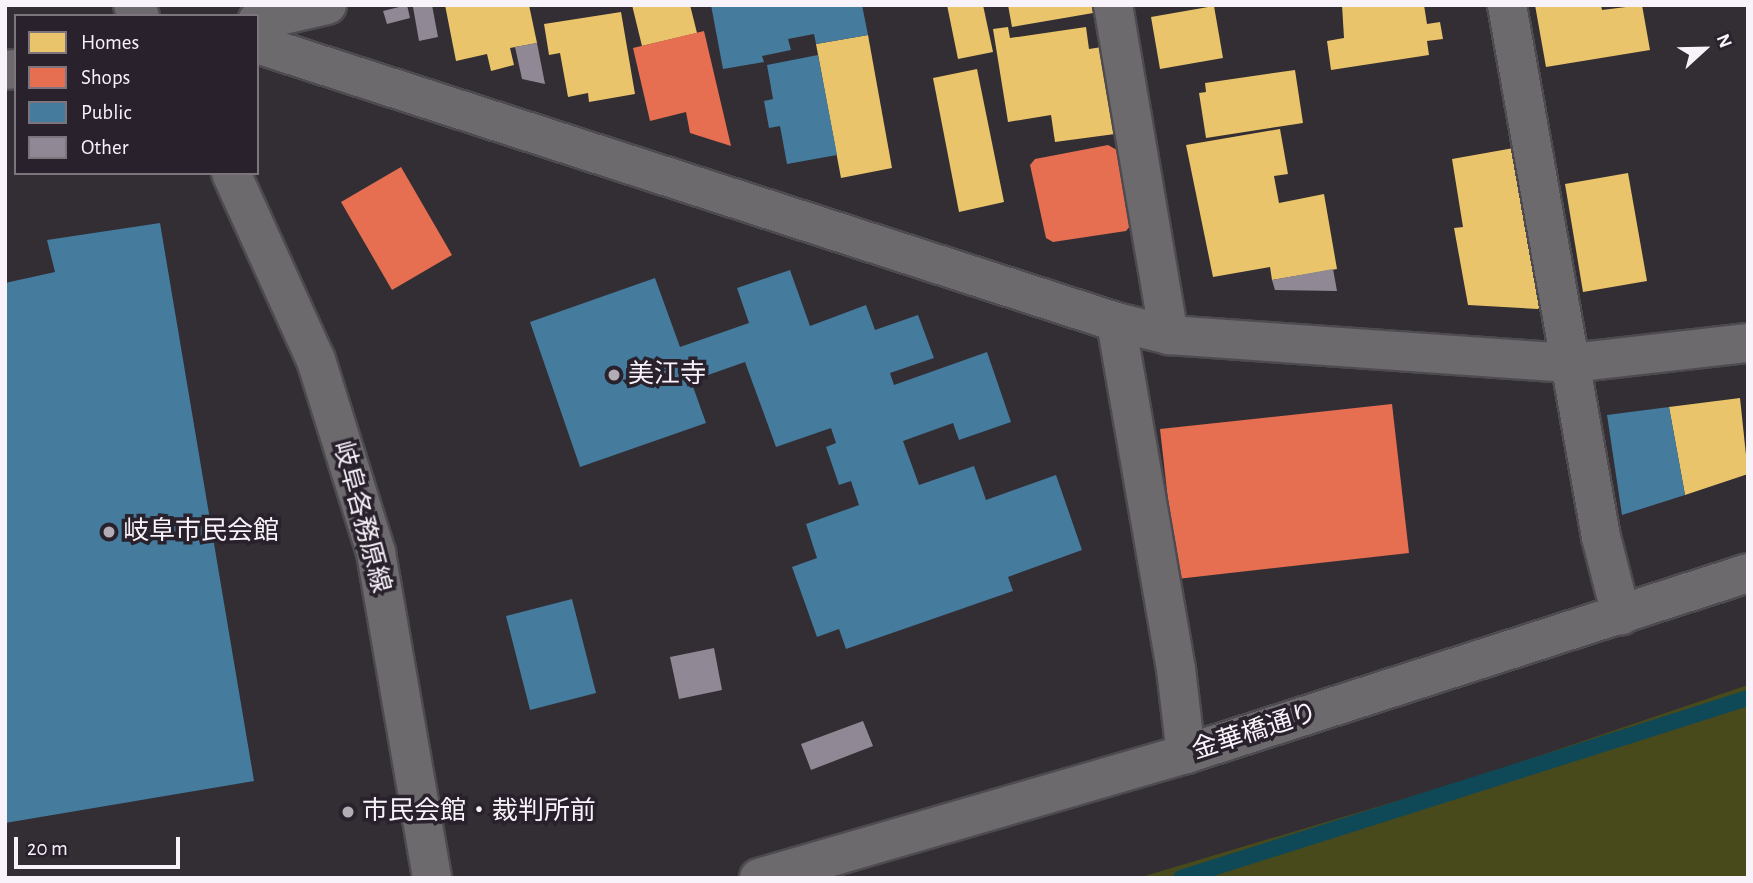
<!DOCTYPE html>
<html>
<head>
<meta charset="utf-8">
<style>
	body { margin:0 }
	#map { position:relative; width:1753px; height:883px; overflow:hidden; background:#322e34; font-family:"Alegreya Sans","Noto Sans JP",sans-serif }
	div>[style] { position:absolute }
	.green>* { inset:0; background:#494a1c }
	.homes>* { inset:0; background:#e9c46a }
	.shops>* { inset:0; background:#e76f51 }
	.public>* { inset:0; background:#457b9d }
	.stream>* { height:16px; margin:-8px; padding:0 8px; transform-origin:8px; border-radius:8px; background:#0f4957 }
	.building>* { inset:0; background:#918895 }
	.roads { filter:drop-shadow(2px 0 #4e4b50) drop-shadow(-2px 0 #4e4b50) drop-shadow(0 2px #4e4b50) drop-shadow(0 -2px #4e4b50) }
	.street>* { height:38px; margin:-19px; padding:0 19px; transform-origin:19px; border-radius:19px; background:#6d6a6e }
	.secondary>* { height:38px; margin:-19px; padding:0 19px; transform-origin:19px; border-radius:19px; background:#6d6a6e }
	.dots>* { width:19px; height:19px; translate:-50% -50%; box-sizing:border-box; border:4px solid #29212c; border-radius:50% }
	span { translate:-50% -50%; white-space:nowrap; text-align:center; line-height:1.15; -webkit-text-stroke:7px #29212c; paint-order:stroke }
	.poi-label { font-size:26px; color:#f8f2fa }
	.left { translate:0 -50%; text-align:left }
	.street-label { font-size:26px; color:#f8f2fa }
	.frame { position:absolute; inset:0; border:7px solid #f8f2fa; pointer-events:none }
	.legend { position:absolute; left:14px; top:14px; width:245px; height:161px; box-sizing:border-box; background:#29212c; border:2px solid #7c757e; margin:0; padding:9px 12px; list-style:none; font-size:21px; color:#f8f2fa }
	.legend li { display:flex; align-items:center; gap:14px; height:35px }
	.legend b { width:35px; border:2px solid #7c757e }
	.north { position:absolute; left:1669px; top:14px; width:70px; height:70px; -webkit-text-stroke:5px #29212c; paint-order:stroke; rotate:68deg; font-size:19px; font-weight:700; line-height:28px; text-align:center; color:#f8f2fa }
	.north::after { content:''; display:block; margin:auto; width:24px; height:32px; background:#f8f2fa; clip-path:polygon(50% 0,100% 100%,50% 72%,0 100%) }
	.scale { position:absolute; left:14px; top:837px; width:166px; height:32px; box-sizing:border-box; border:4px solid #f8f2fa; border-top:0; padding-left:9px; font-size:21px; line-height:24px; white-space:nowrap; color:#f8f2fa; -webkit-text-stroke:5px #29212c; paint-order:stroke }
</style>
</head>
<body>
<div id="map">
	<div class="green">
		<div style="clip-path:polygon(1748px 685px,1748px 878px,1138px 878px,1474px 778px)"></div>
	</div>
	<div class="homes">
		<div style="clip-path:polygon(445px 5px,529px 5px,537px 43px,510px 48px,514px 65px,491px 71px,487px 54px,456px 61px)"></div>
		<div style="clip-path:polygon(632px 5px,690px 5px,697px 33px,642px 46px)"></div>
		<div style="clip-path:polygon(947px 5px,983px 5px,993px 52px,958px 59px)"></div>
		<div style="clip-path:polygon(1008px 5px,1098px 5px,1099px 12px,1012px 27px)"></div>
		<div style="clip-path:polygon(1342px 5px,1424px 5px,1427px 24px,1440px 22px,1443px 39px,1427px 41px,1429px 55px,1331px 70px,1327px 41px,1344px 38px)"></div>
		<div style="clip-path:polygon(1535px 5px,1601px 5px,1602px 10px,1642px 5px,1650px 50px,1546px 67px)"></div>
		<div style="clip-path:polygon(1214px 6px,1223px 58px,1160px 69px,1151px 17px)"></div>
		<div style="clip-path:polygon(621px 12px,635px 94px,589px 102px,588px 93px,568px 97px,560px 53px,549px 55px,544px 24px)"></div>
		<div style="clip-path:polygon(1008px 27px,1010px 38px,1086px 27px,1089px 49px,1102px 47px,1115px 134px,1055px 142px,1051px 115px,1008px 122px,993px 29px)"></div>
		<div style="clip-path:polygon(868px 35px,892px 168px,841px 178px,816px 44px)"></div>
		<div style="clip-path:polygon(977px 69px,1004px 202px,959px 212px,933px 78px)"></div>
		<div style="clip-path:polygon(1295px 70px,1303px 123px,1206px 138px,1199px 93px,1206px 92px,1205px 83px)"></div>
		<div style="clip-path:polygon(1280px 129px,1288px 174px,1274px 176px,1279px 203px,1324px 194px,1337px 269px,1272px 280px,1270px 267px,1213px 277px,1186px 145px)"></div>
		<div style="clip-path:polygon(1525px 146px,1550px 295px,1538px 309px,1468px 305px,1454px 228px,1463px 227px,1452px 159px)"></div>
		<div style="clip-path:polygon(1628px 173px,1647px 281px,1583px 292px,1565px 184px)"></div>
		<div style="clip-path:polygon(1740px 398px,1748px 474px,1685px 495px,1669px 407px)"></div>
	</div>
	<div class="shops">
		<div style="clip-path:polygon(704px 31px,731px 146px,690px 133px,686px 112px,650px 121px,633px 48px)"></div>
		<div style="clip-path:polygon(1108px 145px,1117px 150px,1130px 226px,1126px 231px,1053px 242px,1046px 238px,1030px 165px,1035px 159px)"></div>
		<div style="clip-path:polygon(401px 167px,452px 255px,392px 290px,341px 202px)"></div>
		<div style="clip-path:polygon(1392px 404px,1409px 553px,1177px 579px,1160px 429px)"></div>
	</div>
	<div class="public">
		<div style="clip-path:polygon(711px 5px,862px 5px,868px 35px,816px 44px,814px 34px,788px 39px,791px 50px,762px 56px,764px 62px,723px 69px)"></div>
		<div style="clip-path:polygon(818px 55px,837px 155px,787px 164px,780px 126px,769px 128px,764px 101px,773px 99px,767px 65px)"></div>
		<div style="clip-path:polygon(160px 223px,254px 781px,5px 823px,5px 283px,55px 272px,47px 240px)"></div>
		<div style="clip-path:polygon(790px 270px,810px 326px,866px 305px,875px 330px,918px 315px,934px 358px,890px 373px,894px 385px,987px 352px,1011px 422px,959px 440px,953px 423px,903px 441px,919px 485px,974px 466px,986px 500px,1056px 475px,1082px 550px,1008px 577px,1013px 591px,846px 649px,839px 629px,817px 637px,792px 567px,817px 558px,806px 524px,859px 505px,851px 481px,839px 485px,826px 447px,836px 443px,831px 428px,776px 447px,745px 362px,691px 381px,706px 423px,580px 467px,530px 322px,655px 278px,680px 347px,749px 323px,737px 288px)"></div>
		<div style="clip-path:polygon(1669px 407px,1685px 495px,1622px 515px,1607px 415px)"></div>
		<div style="clip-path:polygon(572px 599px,596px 693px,530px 710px,506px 616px)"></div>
	</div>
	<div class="stream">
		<div style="left:1181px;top:878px;width:595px;rotate:-17.61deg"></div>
	</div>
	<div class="building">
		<div style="clip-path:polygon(407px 5px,410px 18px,387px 24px,383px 11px)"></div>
		<div style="clip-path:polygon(432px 5px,438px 37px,419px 41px,413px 7px)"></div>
		<div style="clip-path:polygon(537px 43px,545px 84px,522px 79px,515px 47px)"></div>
		<div style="clip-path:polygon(1333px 269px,1337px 291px,1275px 290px,1272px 280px)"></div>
		<div style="clip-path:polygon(714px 648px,722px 690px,679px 699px,670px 657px)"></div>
		<div style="clip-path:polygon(863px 721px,873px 746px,811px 770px,801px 744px)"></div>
	</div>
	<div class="roads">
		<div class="street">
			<div style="left:1113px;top:5px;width:335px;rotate:80.4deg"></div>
			<div style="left:1507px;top:5px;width:540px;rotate:79.98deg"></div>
			<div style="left:1601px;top:537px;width:81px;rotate:75.6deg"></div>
			<div style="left:257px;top:21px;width:72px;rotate:-12.9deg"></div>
			<div style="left:257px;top:44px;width:903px;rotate:17.93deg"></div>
			<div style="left:1116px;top:322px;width:55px;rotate:13.8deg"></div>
			<div style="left:1169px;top:335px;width:404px;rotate:4deg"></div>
			<div style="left:1572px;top:363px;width:177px;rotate:-6.5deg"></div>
			<div style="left:1116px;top:322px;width:352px;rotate:80.2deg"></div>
			<div style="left:1176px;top:669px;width:86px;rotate:83.3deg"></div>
		</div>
		<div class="secondary">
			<div style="left:133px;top:5px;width:13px;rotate:58deg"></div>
			<div style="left:5px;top:70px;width:11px;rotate:-5deg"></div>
			<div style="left:231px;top:173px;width:205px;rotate:65.6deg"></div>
			<div style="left:316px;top:360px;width:202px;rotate:72.7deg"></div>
			<div style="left:376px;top:553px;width:330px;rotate:80.2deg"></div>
			<div style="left:759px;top:878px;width:445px;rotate:-16.2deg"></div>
			<div style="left:1186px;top:754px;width:590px;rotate:-17.85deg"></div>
		</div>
	</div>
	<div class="dots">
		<div style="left:614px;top:375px;background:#b3adb5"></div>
		<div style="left:109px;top:532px;background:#b3adb5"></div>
		<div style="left:348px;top:812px;background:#b3adb5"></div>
	</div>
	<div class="poi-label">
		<span class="left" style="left:628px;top:375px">美江寺</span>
		<span class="left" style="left:123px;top:532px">岐阜市民会館</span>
		<span class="left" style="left:362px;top:812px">市民会館・裁判所前</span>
	</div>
	<div class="street-label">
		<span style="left:361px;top:517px;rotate:75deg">岐阜各務原線</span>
		<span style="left:1255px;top:732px;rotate:-18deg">金華橋通り</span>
	</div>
	<div class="frame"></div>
	<ul class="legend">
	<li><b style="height:19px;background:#e9c46a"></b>Homes</li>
	<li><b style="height:19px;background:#e76f51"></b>Shops</li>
	<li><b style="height:19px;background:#457b9d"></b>Public</li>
	<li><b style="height:19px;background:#918895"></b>Other</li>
	</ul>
	<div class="north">N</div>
	<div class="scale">20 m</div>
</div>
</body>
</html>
